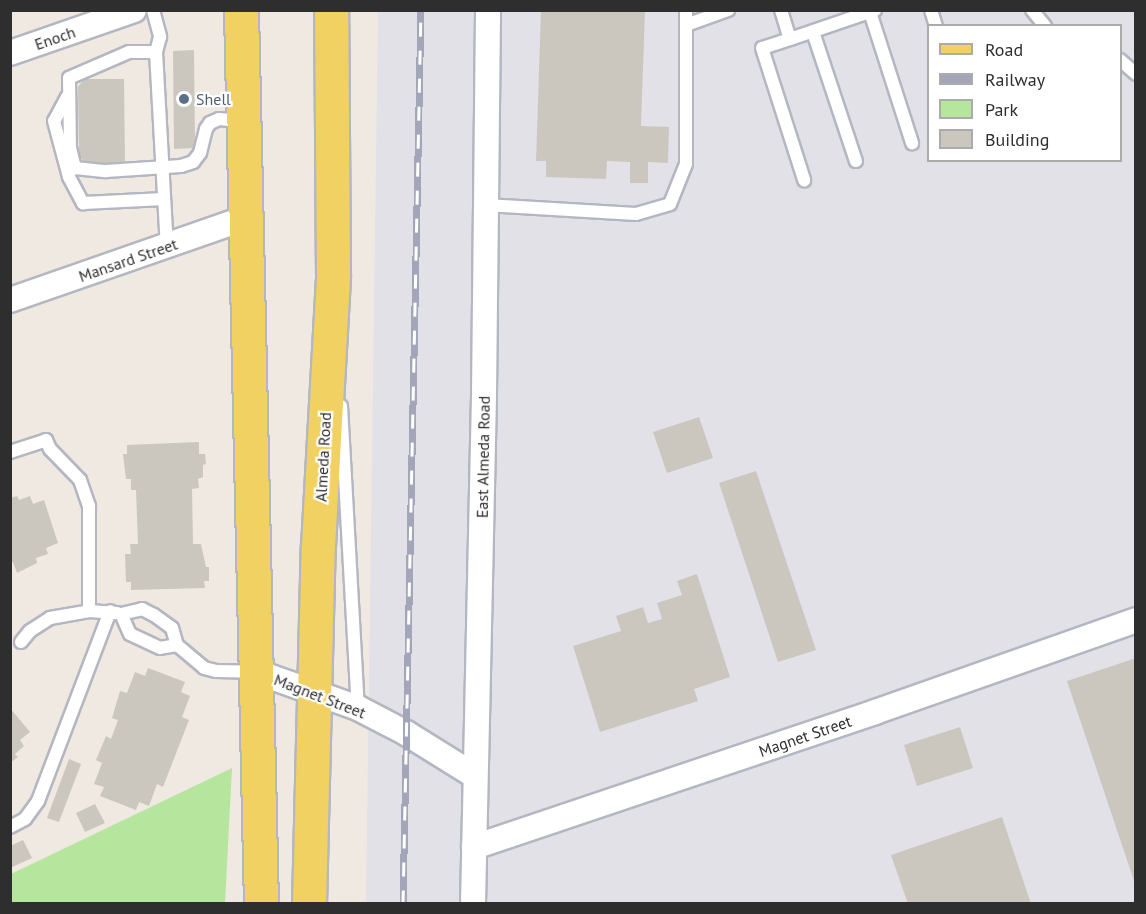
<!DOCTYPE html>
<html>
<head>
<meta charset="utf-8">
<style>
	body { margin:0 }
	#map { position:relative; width:1146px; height:914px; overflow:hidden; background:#efe9e1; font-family:"PT Sans",sans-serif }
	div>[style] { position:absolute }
	.industrial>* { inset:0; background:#e3e1e8 }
	.green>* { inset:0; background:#b6e59e }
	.building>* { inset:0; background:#cbc7bf }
	.roads { filter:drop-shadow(2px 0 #b4b7c1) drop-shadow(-2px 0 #b4b7c1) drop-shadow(0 2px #b4b7c1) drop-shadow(0 -2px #b4b7c1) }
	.service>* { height:12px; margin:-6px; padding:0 6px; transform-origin:6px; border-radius:6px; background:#fff }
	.minor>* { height:24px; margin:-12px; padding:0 12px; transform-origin:12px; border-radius:12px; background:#fff }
	.primary>* { height:33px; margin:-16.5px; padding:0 16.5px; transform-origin:16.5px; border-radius:16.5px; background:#f2d163 }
	.rail>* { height:7px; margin-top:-3.5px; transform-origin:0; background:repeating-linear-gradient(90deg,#fff 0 14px,#a3a6b8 0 28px); box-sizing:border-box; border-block:2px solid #a3a6b8 }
	.dots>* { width:16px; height:16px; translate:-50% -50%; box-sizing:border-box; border:3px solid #fff; border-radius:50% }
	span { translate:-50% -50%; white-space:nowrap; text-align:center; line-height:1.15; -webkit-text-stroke:4.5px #fff; paint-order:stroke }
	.street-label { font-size:16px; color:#2e2e2e }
	.service-label { font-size:16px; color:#4e5e75 }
	.left { translate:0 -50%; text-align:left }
	.frame { position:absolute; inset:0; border:12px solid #2e2e2e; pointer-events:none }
	.legend { position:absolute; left:927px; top:24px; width:195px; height:138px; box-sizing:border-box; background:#fff; border:2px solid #ababab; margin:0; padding:8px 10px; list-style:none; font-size:18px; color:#2e2e2e }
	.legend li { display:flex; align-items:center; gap:12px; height:30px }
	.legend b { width:30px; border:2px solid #ababab }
</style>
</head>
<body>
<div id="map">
	<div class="industrial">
		<div style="clip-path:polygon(evenodd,378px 11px,1135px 11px,1135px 903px,366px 903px,378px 11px,928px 26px,1120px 26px,1120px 160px,928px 160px,928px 26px)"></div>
	</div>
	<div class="green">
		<div style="clip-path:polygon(232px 768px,225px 903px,11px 903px,11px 874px)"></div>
	</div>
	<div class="building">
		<div style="clip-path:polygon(541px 10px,645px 10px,641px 126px,669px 127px,668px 163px,648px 162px,648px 183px,630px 183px,630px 162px,607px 161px,606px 179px,546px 177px,546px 161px,536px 161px)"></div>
		<div style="clip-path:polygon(194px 50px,195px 148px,174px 149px,173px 51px)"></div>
		<div style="clip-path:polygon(84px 79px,124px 79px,125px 164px,87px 164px,79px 156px,78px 87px)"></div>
		<div style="clip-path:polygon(699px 417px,713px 458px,667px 473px,653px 432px)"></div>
		<div style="clip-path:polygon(199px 442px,199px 454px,205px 454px,206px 464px,203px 465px,203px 477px,198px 479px,199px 488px,192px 489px,193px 544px,201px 544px,206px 567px,209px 567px,209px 581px,204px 581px,205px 588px,131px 590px,131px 582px,126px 582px,125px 554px,131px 554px,130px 544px,138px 544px,136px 490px,131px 490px,131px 479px,126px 479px,123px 454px,127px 454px,127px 445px)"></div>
		<div style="clip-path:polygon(756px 471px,816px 650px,778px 662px,719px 483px)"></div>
		<div style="clip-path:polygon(17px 496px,19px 500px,30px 496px,33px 504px,44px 500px,58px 543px,46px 548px,48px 554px,36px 558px,37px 563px,17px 573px,13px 562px,10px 562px,10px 498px)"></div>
		<div style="clip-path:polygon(697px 574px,730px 677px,694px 689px,698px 701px,600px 732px,573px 646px,621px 631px,616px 616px,643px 607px,648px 623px,662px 619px,657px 603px,682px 595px,677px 581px)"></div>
		<div style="clip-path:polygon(1136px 658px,1136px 884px,1135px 884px,1067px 681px)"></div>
		<div style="clip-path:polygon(148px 668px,185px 682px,181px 692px,190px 696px,182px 717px,189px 720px,163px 787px,157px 784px,149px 806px,139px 802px,136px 810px,100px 796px,104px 787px,94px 784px,102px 763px,96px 760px,106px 736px,111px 739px,118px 720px,112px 718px,120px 691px,127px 693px,135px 672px,145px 676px)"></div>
		<div style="clip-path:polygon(10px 708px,30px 732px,20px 740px,24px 746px,15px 754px,18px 757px,10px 763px)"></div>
		<div style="clip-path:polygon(960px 727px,973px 768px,917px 786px,904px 745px)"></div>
		<div style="clip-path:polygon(69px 759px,81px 764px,59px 822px,47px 818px)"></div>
		<div style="clip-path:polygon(95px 804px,105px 823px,85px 832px,76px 813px)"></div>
		<div style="clip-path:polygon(1002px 817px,1031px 904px,908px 904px,891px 855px)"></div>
		<div style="clip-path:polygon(23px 840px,32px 858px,10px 868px,10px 846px)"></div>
	</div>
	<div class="roads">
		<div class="service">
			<div style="left:153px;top:10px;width:28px;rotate:75deg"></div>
			<div style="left:160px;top:37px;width:16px;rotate:105deg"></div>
			<div style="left:156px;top:52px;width:195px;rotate:86.8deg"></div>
			<div style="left:781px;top:10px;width:30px;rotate:73deg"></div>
			<div style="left:790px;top:39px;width:90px;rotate:-18.8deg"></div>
			<div style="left:931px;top:10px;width:17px;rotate:73deg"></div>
			<div style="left:1032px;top:10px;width:21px;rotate:51deg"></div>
			<div style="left:870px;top:12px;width:138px;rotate:72.2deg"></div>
			<div style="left:686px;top:25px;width:45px;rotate:-19.7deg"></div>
			<div style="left:813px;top:32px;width:136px;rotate:71.6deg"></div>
			<div style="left:790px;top:39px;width:29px;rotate:162deg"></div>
			<div style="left:762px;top:48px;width:139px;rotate:72.3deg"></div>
			<div style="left:156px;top:52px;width:27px;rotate:180deg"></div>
			<div style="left:129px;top:52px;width:65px;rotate:156.6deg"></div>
			<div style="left:69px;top:78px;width:70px;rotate:89.2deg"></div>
			<div style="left:70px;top:148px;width:21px;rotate:76deg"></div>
			<div style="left:75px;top:168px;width:31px;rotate:6deg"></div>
			<div style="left:106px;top:171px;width:75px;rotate:-3.8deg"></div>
			<div style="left:181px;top:166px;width:13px;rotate:-18deg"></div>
			<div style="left:193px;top:162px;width:11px;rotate:-52deg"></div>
			<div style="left:200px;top:153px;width:25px;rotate:-76deg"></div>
			<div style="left:206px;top:129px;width:7px;rotate:-56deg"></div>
			<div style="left:210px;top:123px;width:10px;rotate:-24deg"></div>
			<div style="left:219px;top:119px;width:23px;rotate:5deg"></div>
			<div style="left:1120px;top:60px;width:21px;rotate:41deg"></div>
			<div style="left:67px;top:97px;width:27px;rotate:118deg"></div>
			<div style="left:54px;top:121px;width:58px;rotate:75deg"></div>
			<div style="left:69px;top:177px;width:30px;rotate:62deg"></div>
			<div style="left:83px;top:203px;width:81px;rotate:-2.8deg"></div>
			<div style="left:486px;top:205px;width:150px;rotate:3.4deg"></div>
			<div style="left:636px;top:214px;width:35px;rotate:-16deg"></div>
			<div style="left:670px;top:204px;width:43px;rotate:-68.2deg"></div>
			<div style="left:686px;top:164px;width:154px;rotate:-90deg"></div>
			<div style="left:341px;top:406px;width:302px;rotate:86.8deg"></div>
			<div style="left:10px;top:452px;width:38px;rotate:-18deg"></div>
			<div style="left:46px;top:440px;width:10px;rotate:66deg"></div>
			<div style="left:50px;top:449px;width:43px;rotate:45.9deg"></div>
			<div style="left:80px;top:480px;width:28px;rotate:71deg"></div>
			<div style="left:89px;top:506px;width:105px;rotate:90deg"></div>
			<div style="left:21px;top:642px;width:14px;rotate:-51deg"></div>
			<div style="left:30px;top:631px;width:24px;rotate:-33deg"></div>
			<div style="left:50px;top:618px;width:40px;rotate:-10deg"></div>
			<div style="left:89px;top:611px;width:28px;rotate:4deg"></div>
			<div style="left:177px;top:645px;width:17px;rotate:170deg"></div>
			<div style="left:160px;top:648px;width:33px;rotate:-155deg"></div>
			<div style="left:130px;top:634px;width:22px;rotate:-114deg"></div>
			<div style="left:121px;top:614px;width:22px;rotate:-13deg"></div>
			<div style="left:142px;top:609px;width:13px;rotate:27deg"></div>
			<div style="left:154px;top:615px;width:22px;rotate:36deg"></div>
			<div style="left:172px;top:628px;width:18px;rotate:74deg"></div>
			<div style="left:177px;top:645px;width:35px;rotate:40deg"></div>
			<div style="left:204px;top:668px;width:12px;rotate:14deg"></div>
			<div style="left:216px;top:671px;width:39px;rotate:1deg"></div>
			<div style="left:10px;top:827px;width:17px;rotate:-28deg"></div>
			<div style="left:25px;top:819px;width:22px;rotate:-54deg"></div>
			<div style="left:38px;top:801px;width:203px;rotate:-69.2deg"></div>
		</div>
		<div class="minor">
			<div style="left:10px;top:53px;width:131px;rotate:-19.1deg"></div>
			<div style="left:10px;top:300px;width:249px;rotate:-19.2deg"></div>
			<div style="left:257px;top:672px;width:107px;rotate:19.6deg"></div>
			<div style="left:358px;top:708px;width:54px;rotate:27.5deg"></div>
			<div style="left:406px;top:733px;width:81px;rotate:31.9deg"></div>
			<div style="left:474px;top:847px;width:423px;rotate:-18.6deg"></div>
			<div style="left:875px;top:712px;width:277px;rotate:-19.4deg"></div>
			<div style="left:473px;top:904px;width:509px;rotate:-88.76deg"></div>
			<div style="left:484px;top:395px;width:385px;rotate:-89.4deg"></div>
		</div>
		<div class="primary">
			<div style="left:241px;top:10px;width:894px;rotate:88.72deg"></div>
			<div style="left:309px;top:904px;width:358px;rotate:-88.6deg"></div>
			<div style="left:318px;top:546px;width:271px;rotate:-86.8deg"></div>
			<div style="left:333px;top:275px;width:265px;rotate:-90.4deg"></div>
		</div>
	</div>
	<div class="rail">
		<div style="left:403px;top:904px;width:894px;rotate:-88.85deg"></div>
	</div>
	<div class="dots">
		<div style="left:184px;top:99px;background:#5c6f8a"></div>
	</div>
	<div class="street-label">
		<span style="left:55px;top:38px;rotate:-19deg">Enoch</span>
		<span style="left:128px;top:260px;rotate:-19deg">Mansard Street</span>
		<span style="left:323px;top:457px;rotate:-87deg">Almeda Road</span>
		<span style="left:483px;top:457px;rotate:-89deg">East Almeda Road</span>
		<span style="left:320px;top:696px;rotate:21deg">Magnet Street</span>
		<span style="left:805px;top:736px;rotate:-19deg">Magnet Street</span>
	</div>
	<div class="service-label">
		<span class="left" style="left:196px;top:99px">Shell</span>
	</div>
	<div class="frame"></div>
	<ul class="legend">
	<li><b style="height:8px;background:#f2d163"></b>Road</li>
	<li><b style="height:8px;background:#a3a6b8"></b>Railway</li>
	<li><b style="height:16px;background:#b6e59e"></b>Park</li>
	<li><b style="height:16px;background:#cbc7bf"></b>Building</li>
	</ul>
</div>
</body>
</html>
